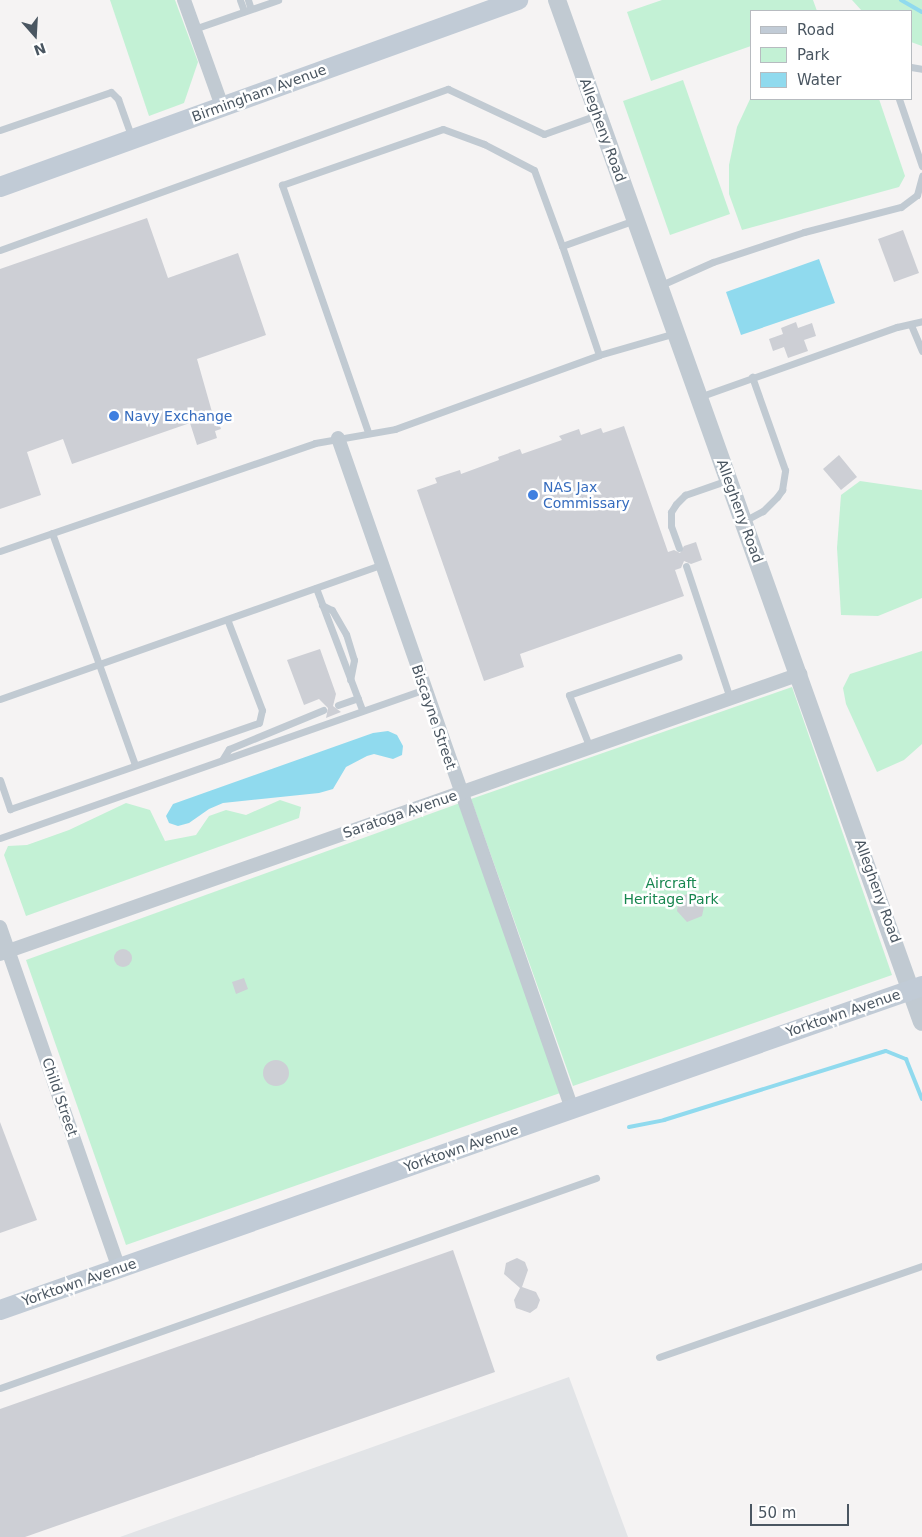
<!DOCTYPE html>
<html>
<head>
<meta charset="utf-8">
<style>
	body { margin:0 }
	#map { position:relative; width:922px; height:1537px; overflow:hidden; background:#f5f3f3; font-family:"DejaVu Sans",sans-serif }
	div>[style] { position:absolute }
	.airport>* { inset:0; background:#e2e4e7 }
	.green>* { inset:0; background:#c3f1d5 }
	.water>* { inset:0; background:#90daee }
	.stream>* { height:4px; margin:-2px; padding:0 2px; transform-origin:2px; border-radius:2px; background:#90daee }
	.building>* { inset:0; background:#cdcfd5 }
	.round { border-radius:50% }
	.service>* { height:7px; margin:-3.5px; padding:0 3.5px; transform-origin:3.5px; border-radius:3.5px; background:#c1cad2 }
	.minor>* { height:14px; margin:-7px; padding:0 7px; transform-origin:7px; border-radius:7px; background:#c1cad2 }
	.tertiary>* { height:18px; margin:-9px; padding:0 9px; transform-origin:9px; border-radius:9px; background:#c1cad2 }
	.secondary>* { height:20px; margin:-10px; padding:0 10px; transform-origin:10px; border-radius:10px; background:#c1cbd6 }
	.dots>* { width:14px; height:14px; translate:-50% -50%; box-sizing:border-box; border:2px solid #fff; border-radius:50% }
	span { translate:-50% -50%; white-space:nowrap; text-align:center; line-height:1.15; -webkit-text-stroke:5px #fff; paint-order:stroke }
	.street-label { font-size:14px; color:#4a5661 }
	.shop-label { font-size:14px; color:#366cbe }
	.left { translate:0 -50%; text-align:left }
	.park-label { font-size:14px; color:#17864f }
	.legend { position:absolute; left:750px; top:10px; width:162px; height:90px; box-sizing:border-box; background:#fff; border:1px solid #b7bbc0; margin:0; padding:6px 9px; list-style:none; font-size:15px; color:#4a5661 }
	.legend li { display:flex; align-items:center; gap:10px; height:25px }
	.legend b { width:25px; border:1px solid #b7bbc0 }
	.north { position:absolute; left:10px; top:10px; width:50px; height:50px; -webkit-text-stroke:4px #fff; paint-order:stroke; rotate:161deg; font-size:14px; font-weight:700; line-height:20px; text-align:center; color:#4a5661 }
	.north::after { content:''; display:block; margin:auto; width:18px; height:22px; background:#4a5661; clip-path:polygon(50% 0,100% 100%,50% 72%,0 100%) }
	.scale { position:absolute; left:750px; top:1504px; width:99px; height:22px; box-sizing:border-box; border:2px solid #4a5661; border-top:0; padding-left:6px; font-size:15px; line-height:18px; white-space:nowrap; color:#4a5661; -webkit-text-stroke:4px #fff; paint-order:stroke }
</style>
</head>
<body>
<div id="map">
	<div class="airport">
		<div style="clip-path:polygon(569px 1377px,628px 1537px,120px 1537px)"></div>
	</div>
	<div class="green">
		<div style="clip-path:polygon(110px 0,175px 0,198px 62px,184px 103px,149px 116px)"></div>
		<div style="clip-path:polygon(662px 0,813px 0,817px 11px,751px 11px,751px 46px,651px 81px,627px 12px)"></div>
		<div style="clip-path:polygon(852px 0,922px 0,922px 46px,911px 42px,911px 11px,862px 11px)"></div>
		<div style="clip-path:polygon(683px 80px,730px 214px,670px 235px,623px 101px)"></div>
		<div style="clip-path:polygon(751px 97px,879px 99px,905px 176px,899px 187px,742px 230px,729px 194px,729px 165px,737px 127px)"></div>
		<div style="clip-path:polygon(860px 481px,922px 490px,922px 598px,878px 616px,841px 615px,837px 548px,841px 495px)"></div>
		<div style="clip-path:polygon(922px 651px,922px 744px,904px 760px,877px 772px,846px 704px,843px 688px,850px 674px)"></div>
		<div style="clip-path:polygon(792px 687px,892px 975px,573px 1086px,471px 799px)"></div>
		<div style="clip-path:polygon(280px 800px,301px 807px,299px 818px,26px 916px,4px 855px,8px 846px,27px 845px,69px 830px,126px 803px,150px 810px,165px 841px,196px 835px,209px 816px,226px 810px,246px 815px)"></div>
		<div style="clip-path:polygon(460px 803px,563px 1092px,126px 1245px,26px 960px)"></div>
	</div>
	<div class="water">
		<div style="clip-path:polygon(819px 259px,835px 303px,741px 335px,726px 292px)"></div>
		<div style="clip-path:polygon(388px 731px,397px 735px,403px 746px,402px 755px,393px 759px,374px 754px,367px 756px,346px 767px,333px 789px,319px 793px,223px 803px,209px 809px,189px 823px,178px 826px,169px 823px,166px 816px,173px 804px,373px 733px)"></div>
	</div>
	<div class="stream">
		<div style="left:901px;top:0;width:24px;rotate:30deg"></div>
		<div style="left:629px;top:1127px;width:36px;rotate:-11deg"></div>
		<div style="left:664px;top:1120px;width:232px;rotate:-17.3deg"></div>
		<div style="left:886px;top:1051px;width:22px;rotate:22deg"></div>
		<div style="left:906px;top:1059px;width:43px;rotate:68.2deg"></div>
	</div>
	<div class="building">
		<div style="clip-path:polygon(147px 218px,168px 278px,238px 253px,266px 335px,197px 359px,214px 419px,217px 418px,221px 429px,215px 431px,217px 438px,197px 445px,190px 423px,72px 464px,63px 439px,27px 452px,41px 495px,0 509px,0 269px)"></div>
		<div style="clip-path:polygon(903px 230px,919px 273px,894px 282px,878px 239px)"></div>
		<div style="clip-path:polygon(796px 322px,798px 328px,812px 323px,816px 336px,804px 340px,808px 351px,788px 358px,784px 347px,773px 351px,769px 339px,783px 334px,781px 328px)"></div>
		<div style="clip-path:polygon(624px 426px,668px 552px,674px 550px,680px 553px,684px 546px,696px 542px,702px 560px,691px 564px,684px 561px,681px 568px,675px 570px,684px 596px,520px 654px,524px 667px,484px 681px,417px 490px,437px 483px,435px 478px,460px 470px,461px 474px,499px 460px,498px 457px,520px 449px,522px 454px,562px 440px,559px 436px,579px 429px,581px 435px,601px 428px,603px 433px)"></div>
		<div style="clip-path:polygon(839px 455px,857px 477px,841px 490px,823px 469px)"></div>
		<div style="clip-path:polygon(320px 649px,336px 694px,333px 706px,341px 712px,326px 718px,328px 708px,319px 699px,304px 705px,287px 660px)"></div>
		<div style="clip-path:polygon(693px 892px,705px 902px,702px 916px,687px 922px,677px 911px,679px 897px)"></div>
		<div class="round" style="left:114px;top:949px;width:18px;height:18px"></div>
		<div style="clip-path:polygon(244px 978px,248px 989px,236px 994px,232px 982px)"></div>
		<div class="round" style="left:263px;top:1060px;width:26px;height:26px"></div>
		<div style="clip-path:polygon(0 1122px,37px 1220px,0 1233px)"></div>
		<div style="clip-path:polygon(453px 1250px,495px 1372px,25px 1537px,0 1537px,0 1409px)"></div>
		<div style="clip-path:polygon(517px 1258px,525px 1262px,528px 1270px,522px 1287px,536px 1292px,540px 1300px,537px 1308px,530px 1313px,516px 1308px,514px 1300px,520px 1288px,504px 1274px,506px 1263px)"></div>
	</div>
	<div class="service">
		<div style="left:240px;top:0;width:12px;rotate:70deg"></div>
		<div style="left:248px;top:0;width:9px;rotate:72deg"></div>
		<div style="left:194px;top:29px;width:89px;rotate:-19deg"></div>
		<div style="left:911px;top:67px;width:11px;rotate:10deg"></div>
		<div style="left:899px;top:99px;width:71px;rotate:71.1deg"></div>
		<div style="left:0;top:130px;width:117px;rotate:-18.9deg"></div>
		<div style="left:111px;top:92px;width:10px;rotate:45deg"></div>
		<div style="left:118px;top:99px;width:41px;rotate:70.3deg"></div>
		<div style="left:0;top:250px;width:476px;rotate:-19.8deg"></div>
		<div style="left:448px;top:89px;width:106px;rotate:25.1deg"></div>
		<div style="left:544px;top:134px;width:56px;rotate:-19.7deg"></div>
		<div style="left:659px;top:286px;width:59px;rotate:-24deg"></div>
		<div style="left:713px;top:262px;width:96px;rotate:-18.2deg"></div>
		<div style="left:804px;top:232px;width:100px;rotate:-14.5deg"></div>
		<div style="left:901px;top:207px;width:20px;rotate:-37deg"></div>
		<div style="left:917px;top:195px;width:20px;rotate:-75deg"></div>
		<div style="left:911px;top:325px;width:28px;rotate:67deg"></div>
		<div style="left:599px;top:355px;width:115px;rotate:-108.7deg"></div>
		<div style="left:562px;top:246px;width:77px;rotate:-19.6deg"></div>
		<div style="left:699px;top:397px;width:210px;rotate:-19.5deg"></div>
		<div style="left:897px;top:327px;width:26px;rotate:-13deg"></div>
		<div style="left:368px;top:432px;width:262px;rotate:-109.2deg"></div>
		<div style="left:282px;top:185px;width:170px;rotate:-19.2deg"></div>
		<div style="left:443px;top:129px;width:44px;rotate:20.1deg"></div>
		<div style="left:484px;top:144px;width:56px;rotate:27.5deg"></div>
		<div style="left:534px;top:170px;width:81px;rotate:69.8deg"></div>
		<div style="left:744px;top:521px;width:21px;rotate:-28deg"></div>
		<div style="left:763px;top:511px;width:20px;rotate:-45deg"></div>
		<div style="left:777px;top:497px;width:9px;rotate:-54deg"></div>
		<div style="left:782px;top:490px;width:20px;rotate:-81deg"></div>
		<div style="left:785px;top:470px;width:99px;rotate:-109.5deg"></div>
		<div style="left:52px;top:533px;width:246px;rotate:70.3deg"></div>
		<div style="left:679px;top:548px;width:23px;rotate:-110deg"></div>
		<div style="left:671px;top:526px;width:14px;rotate:-90deg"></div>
		<div style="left:671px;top:512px;width:9px;rotate:-58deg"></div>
		<div style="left:676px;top:504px;width:13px;rotate:-45deg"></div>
		<div style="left:685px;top:495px;width:46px;rotate:-19.2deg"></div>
		<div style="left:0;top:551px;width:333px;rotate:-18.9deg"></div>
		<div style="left:315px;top:443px;width:81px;rotate:-9.9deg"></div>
		<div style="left:395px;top:429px;width:217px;rotate:-19.9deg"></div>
		<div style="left:599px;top:355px;width:79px;rotate:-16.1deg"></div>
		<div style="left:686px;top:566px;width:139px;rotate:71.6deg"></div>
		<div style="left:316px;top:588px;width:130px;rotate:69.3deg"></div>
		<div style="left:322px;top:605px;width:11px;rotate:27deg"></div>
		<div style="left:332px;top:610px;width:28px;rotate:60deg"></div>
		<div style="left:346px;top:634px;width:27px;rotate:73deg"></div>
		<div style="left:354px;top:660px;width:20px;rotate:101deg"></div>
		<div style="left:0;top:699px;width:404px;rotate:-19.4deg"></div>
		<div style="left:338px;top:705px;width:21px;rotate:-19deg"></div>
		<div style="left:590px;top:748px;width:57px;rotate:-111.6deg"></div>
		<div style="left:569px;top:695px;width:116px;rotate:-19.1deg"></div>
		<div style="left:222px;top:760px;width:13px;rotate:-58deg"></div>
		<div style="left:229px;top:749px;width:102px;rotate:-22.5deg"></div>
		<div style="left:0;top:780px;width:31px;rotate:71deg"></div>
		<div style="left:10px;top:809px;width:263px;rotate:-19.1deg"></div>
		<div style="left:259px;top:723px;width:13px;rotate:-77deg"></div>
		<div style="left:262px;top:710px;width:97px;rotate:-111deg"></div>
		<div style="left:0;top:838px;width:450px;rotate:-19.3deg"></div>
		<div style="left:659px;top:1357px;width:278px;rotate:-19.1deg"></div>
		<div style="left:0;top:1388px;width:632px;rotate:-19.41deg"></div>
	</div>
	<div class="minor">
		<div style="left:184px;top:0;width:113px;rotate:70.3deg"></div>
		<div style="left:338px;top:438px;width:711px;rotate:70.77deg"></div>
		<div style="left:0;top:927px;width:361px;rotate:70.8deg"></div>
		<div style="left:0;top:954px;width:848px;rotate:-19.29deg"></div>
	</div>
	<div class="tertiary">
		<div style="left:557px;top:0;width:1085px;rotate:70.35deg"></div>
	</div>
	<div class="secondary">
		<div style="left:0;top:187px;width:551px;rotate:-19.85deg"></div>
		<div style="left:0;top:1310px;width:977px;rotate:-19.36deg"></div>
	</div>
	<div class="dots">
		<div style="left:114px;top:416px;background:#3f7fe0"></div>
		<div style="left:533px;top:495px;background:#3f7fe0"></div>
	</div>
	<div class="street-label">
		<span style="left:259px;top:93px;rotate:-20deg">Birmingham Avenue</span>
		<span style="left:603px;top:130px;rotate:70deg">Allegheny Road</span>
		<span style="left:740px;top:511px;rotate:70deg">Allegheny Road</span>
		<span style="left:434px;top:717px;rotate:71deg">Biscayne Street</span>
		<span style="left:400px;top:814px;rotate:-19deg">Saratoga Avenue</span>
		<span style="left:878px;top:891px;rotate:70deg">Allegheny Road</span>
		<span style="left:843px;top:1013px;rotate:-19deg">Yorktown Avenue</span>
		<span style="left:60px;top:1097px;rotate:71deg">Child Street</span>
		<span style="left:461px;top:1148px;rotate:-19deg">Yorktown Avenue</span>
		<span style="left:79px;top:1282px;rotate:-19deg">Yorktown Avenue</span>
	</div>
	<div class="shop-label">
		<span class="left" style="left:124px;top:416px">Navy Exchange</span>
		<span class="left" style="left:543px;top:495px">NAS Jax<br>Commissary</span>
	</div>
	<div class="park-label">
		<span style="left:671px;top:891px">Aircraft<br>Heritage Park</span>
	</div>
	<ul class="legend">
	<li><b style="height:6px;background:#c1cbd6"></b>Road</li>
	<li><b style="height:14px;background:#c3f1d5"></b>Park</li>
	<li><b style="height:14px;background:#90daee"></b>Water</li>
	</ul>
	<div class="north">N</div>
	<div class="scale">50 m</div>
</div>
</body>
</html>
